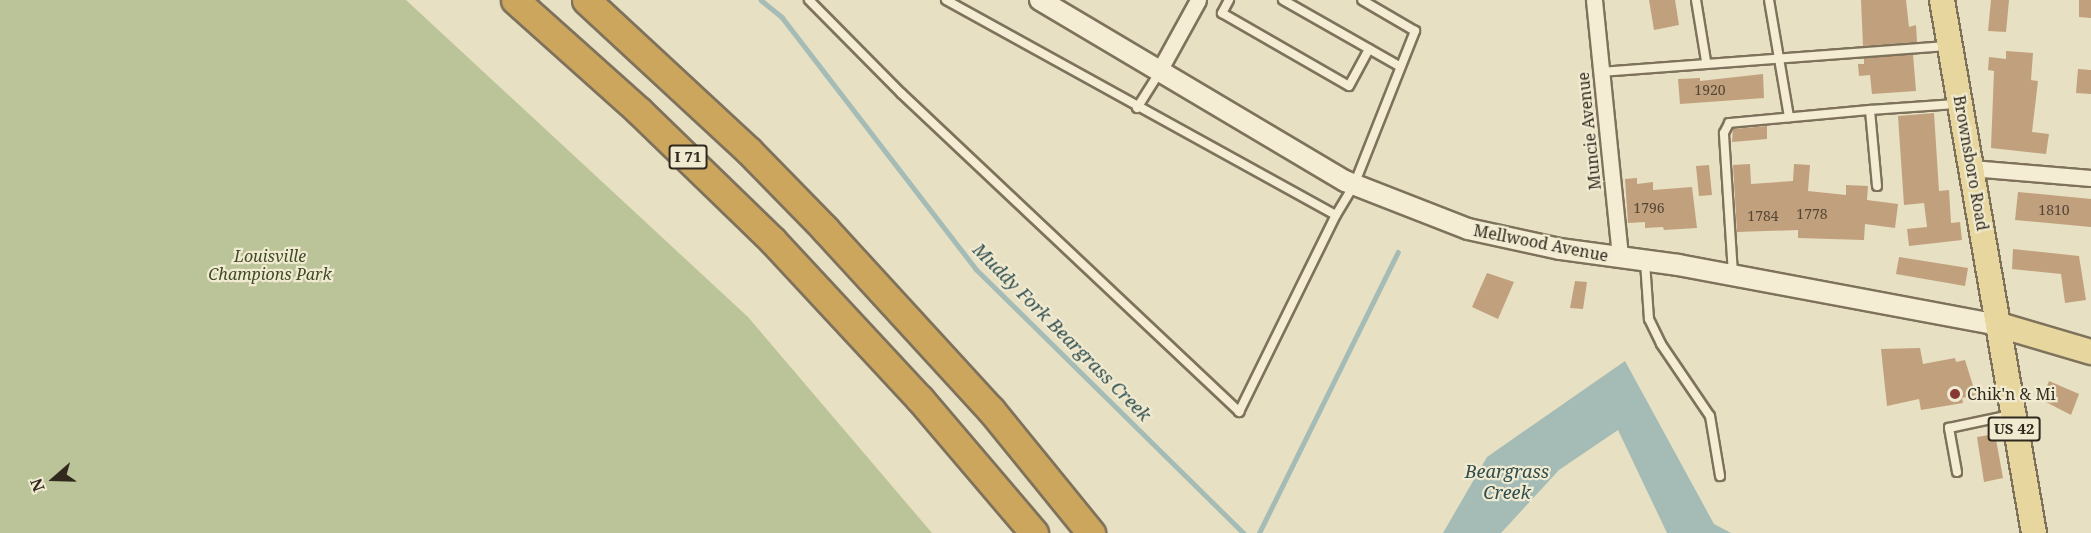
<!DOCTYPE html>
<html>
<head>
<meta charset="utf-8">
<style>
	body { margin:0 }
	#map { position:relative; width:2091px; height:533px; overflow:hidden; background:#e7e0c2; font-family:"Noto Serif",serif }
	div>[style] { position:absolute }
	.green>* { inset:0; background:#bbc498 }
	.water>* { inset:0; background:#a4bbb6 }
	.stream>* { height:4.5px; margin:-2.25px; padding:0 2.25px; transform-origin:2.25px; border-radius:2.25px; background:#a4bbb6 }
	.building>* { inset:0; background:#c1a07d }
	.roads { filter:drop-shadow(2px 0 #7f725c) drop-shadow(-2px 0 #7f725c) drop-shadow(0 2px #7f725c) drop-shadow(0 -2px #7f725c) }
	.service>* { height:8px; margin:-4px; padding:0 4px; transform-origin:4px; border-radius:4px; background:#f4edd4 }
	.minor>* { height:15px; margin:-7.5px; padding:0 7.5px; transform-origin:7.5px; border-radius:7.5px; background:#f4edd4 }
	.tertiary>* { height:20px; margin:-10px; padding:0 10px; transform-origin:10px; border-radius:10px; background:#f4edd4 }
	.primary>* { height:24px; margin:-12px; padding:0 12px; transform-origin:12px; border-radius:12px; background:#e7d79e }
	.motorway>* { height:27px; margin:-13.5px; padding:0 13.5px; transform-origin:13.5px; border-radius:13.5px; background:#cda65d }
	.dots>* { width:16px; height:16px; translate:-50% -50%; box-sizing:border-box; border:3px solid #f0ead1; border-radius:50% }
	span { translate:-50% -50%; white-space:nowrap; text-align:center; line-height:1.15; -webkit-text-stroke:4.5px #f0ead1; paint-order:stroke }
	.number-label { font-size:14px; color:#554736 }
	.number-label span { -webkit-text-stroke-width:0 }
	.shield-label span { padding:2px 4px; background:#f0ead1; border:2px solid; border-radius:4px; -webkit-text-stroke-width:0 }
	.shield-label { font-size:15px; color:#31291e; font-weight:700 }
	.street-label { font-size:16px; color:#31291e }
	.park-label { font-size:16px; color:#3e4b27; font-style:italic }
	.poi-label { font-size:16px; color:#31291e }
	.left { translate:0 -50%; text-align:left }
	.water-label { font-size:18px; color:#2f4e4f; font-style:italic }
	.north { position:absolute; left:24px; top:449px; width:60px; height:60px; -webkit-text-stroke:4px #f0ead1; paint-order:stroke; rotate:250deg; font-size:16px; font-weight:700; line-height:24px; text-align:center; color:#31291e }
	.north::after { content:''; display:block; margin:auto; width:21px; height:27px; background:#31291e; clip-path:polygon(50% 0,100% 100%,50% 72%,0 100%) }
</style>
</head>
<body>
<div id="map">
	<div class="green">
		<div style="clip-path:polygon(0 0,406px 0,748px 317px,932px 533px,0 533px)"></div>
	</div>
	<div class="water">
		<div style="clip-path:polygon(1625px 361px,1714px 524px,1731px 533px,1667px 533px,1618px 430px,1559px 470px,1501px 533px,1443px 533px,1487px 457px)"></div>
	</div>
	<div class="stream">
		<div style="left:761px;top:0;width:27px;rotate:39deg"></div>
		<div style="left:782px;top:17px;width:318px;rotate:52.4deg"></div>
		<div style="left:976px;top:269px;width:376px;rotate:44.6deg"></div>
		<div style="left:1259px;top:533px;width:313px;rotate:-63.7deg"></div>
	</div>
	<div class="building">
		<div style="clip-path:polygon(1649px 0,1675px 0,1679px 25px,1654px 30px)"></div>
		<div style="clip-path:polygon(1861px 0,1906px 0,1909px 27px,1916px 25px,1917px 42px,1863px 46px)"></div>
		<div style="clip-path:polygon(1991px 0,2009px 0,2006px 32px,1988px 31px)"></div>
		<div style="clip-path:polygon(2079px 0,2091px 0,2091px 18px,2079px 17px)"></div>
		<div style="clip-path:polygon(2006px 51px,2033px 53px,2031px 80px,2038px 81px,2032px 132px,2049px 134px,2046px 154px,1991px 148px,1994px 71px,1988px 70px,1989px 57px,2006px 59px)"></div>
		<div style="clip-path:polygon(1913px 54px,1916px 91px,1872px 94px,1870px 75px,1859px 76px,1858px 64px,1864px 64px,1864px 58px)"></div>
		<div style="clip-path:polygon(2078px 69px,2091px 70px,2091px 94px,2076px 93px)"></div>
		<div style="clip-path:polygon(1763px 74px,1764px 98px,1680px 104px,1678px 79px,1700px 78px,1700px 81px)"></div>
		<div style="clip-path:polygon(1934px 113px,1939px 191px,1949px 190px,1951px 223px,1960px 222px,1962px 240px,1909px 246px,1907px 229px,1927px 227px,1924px 203px,1904px 205px,1898px 116px)"></div>
		<div style="clip-path:polygon(1767px 126px,1767px 139px,1732px 142px,1733px 129px)"></div>
		<div style="clip-path:polygon(1750px 164px,1751px 184px,1793px 181px,1794px 164px,1810px 165px,1808px 191px,1846px 195px,1846px 185px,1868px 186px,1867px 200px,1898px 204px,1895px 228px,1865px 224px,1864px 240px,1798px 238px,1798px 230px,1737px 232px,1733px 165px)"></div>
		<div style="clip-path:polygon(1709px 165px,1712px 195px,1699px 196px,1696px 166px)"></div>
		<div style="clip-path:polygon(1637px 178px,1637px 184px,1653px 182px,1653px 190px,1692px 187px,1697px 228px,1664px 230px,1663px 227px,1645px 228px,1645px 222px,1628px 223px,1625px 179px)"></div>
		<div style="clip-path:polygon(2018px 192px,2091px 199px,2091px 227px,2015px 220px)"></div>
		<div style="clip-path:polygon(2013px 249px,2079px 256px,2086px 300px,2065px 303px,2061px 274px,2012px 269px)"></div>
		<div style="clip-path:polygon(1899px 257px,1968px 268px,1965px 286px,1896px 274px)"></div>
		<div style="clip-path:polygon(1487px 273px,1514px 282px,1498px 319px,1472px 307px)"></div>
		<div style="clip-path:polygon(1575px 281px,1587px 282px,1583px 309px,1570px 308px)"></div>
		<div style="clip-path:polygon(1920px 348px,1923px 364px,1955px 358px,1956px 362px,1965px 360px,1976px 395px,1962px 398px,1963px 403px,1921px 410px,1919px 399px,1887px 406px,1881px 349px)"></div>
		<div style="clip-path:polygon(2049px 381px,2079px 394px,2071px 415px,2042px 400px)"></div>
		<div style="clip-path:polygon(1995px 434px,2003px 478px,1984px 482px,1977px 437px)"></div>
	</div>
	<div class="roads">
		<div class="service">
			<div style="left:809px;top:0;width:131px;rotate:45.3deg"></div>
			<div style="left:901px;top:93px;width:465px;rotate:43.3deg"></div>
			<div style="left:1239px;top:412px;width:220px;rotate:-63.8deg"></div>
			<div style="left:946px;top:0;width:445px;rotate:28.9deg"></div>
			<div style="left:1336px;top:215px;width:35px;rotate:-59deg"></div>
			<div style="left:1354px;top:185px;width:166px;rotate:-68.4deg"></div>
			<div style="left:1415px;top:31px;width:61px;rotate:-149.7deg"></div>
			<div style="left:1229px;top:0;width:15px;rotate:118deg"></div>
			<div style="left:1222px;top:13px;width:146px;rotate:29.9deg"></div>
			<div style="left:1349px;top:86px;width:42px;rotate:-61.6deg"></div>
			<div style="left:1283px;top:0;width:133px;rotate:29.6deg"></div>
			<div style="left:1696px;top:0;width:62px;rotate:80.7deg"></div>
			<div style="left:1769px;top:0;width:119px;rotate:80.3deg"></div>
			<div style="left:1601px;top:72px;width:346px;rotate:-4.3deg"></div>
			<div style="left:1137px;top:108px;width:41px;rotate:-57.8deg"></div>
			<div style="left:1877px;top:186px;width:76px;rotate:-95.3deg"></div>
			<div style="left:1870px;top:110px;width:86px;rotate:-4deg"></div>
			<div style="left:1645px;top:262px;width:57px;rotate:86deg"></div>
			<div style="left:1649px;top:319px;width:28px;rotate:64deg"></div>
			<div style="left:1661px;top:344px;width:87px;rotate:55.8deg"></div>
			<div style="left:1710px;top:416px;width:61px;rotate:80.5deg"></div>
			<div style="left:1733px;top:274px;width:141px;rotate:-93.7deg"></div>
			<div style="left:1724px;top:133px;width:11px;rotate:-63deg"></div>
			<div style="left:1729px;top:123px;width:142px;rotate:-5.3deg"></div>
			<div style="left:1957px;top:472px;width:45px;rotate:-100.3deg"></div>
			<div style="left:1949px;top:428px;width:62px;rotate:-12deg"></div>
		</div>
		<div class="minor">
			<div style="left:1594px;top:0;width:259px;rotate:84.2deg"></div>
			<div style="left:1159px;top:71px;width:81px;rotate:-61.2deg"></div>
			<div style="left:1971px;top:168px;width:120px;rotate:4.8deg"></div>
		</div>
		<div class="tertiary">
			<div style="left:1040px;top:0;width:355px;rotate:30.7deg"></div>
			<div style="left:1345px;top:181px;width:132px;rotate:21.3deg"></div>
			<div style="left:1468px;top:229px;width:94px;rotate:12.3deg"></div>
			<div style="left:1560px;top:249px;width:119px;rotate:7.7deg"></div>
			<div style="left:1678px;top:265px;width:327px;rotate:10.6deg"></div>
		</div>
		<div class="primary">
			<div style="left:1942px;top:0;width:541px;rotate:80.21deg"></div>
			<div style="left:1999px;top:325px;width:96px;rotate:16.4deg"></div>
		</div>
		<div class="motorway">
			<div style="left:515px;top:0;width:165px;rotate:41.8deg"></div>
			<div style="left:638px;top:110px;width:188px;rotate:44.1deg"></div>
			<div style="left:773px;top:241px;width:216px;rotate:47.1deg"></div>
			<div style="left:920px;top:399px;width:176px;rotate:49.6deg"></div>
			<div style="left:586px;top:0;width:222px;rotate:42.8deg"></div>
			<div style="left:749px;top:151px;width:109px;rotate:45.7deg"></div>
			<div style="left:825px;top:229px;width:246px;rotate:47.5deg"></div>
			<div style="left:991px;top:410px;width:159px;rotate:50.9deg"></div>
		</div>
	</div>
	<div class="dots">
		<div style="left:1955px;top:394px;background:#873a33"></div>
	</div>
	<div class="number-label">
		<span style="left:1710px;top:90px">1920</span>
		<span style="left:1649px;top:208px">1796</span>
		<span style="left:2054px;top:210px">1810</span>
		<span style="left:1812px;top:214px">1778</span>
		<span style="left:1763px;top:216px">1784</span>
	</div>
	<div class="shield-label">
		<span style="left:688px;top:157px">I 71</span>
		<span style="left:2014px;top:429px">US 42</span>
	</div>
	<div class="street-label">
		<span style="left:1589px;top:131px;rotate:-96deg">Muncie Avenue</span>
		<span style="left:1971px;top:163px;rotate:80deg">Brownsboro Road</span>
		<span style="left:1541px;top:243px;rotate:11deg">Mellwood Avenue</span>
	</div>
	<div class="park-label">
		<span style="left:270px;top:265px">Louisville<br>Champions Park</span>
	</div>
	<div class="poi-label">
		<span class="left" style="left:1967px;top:394px">Chik'n &amp; Mi</span>
	</div>
	<div class="water-label">
		<span style="left:1062px;top:332px;rotate:45deg">Muddy Fork Beargrass Creek</span>
		<span style="left:1507px;top:482px">Beargrass<br>Creek</span>
	</div>
	<div class="north">N</div>
</div>
</body>
</html>
